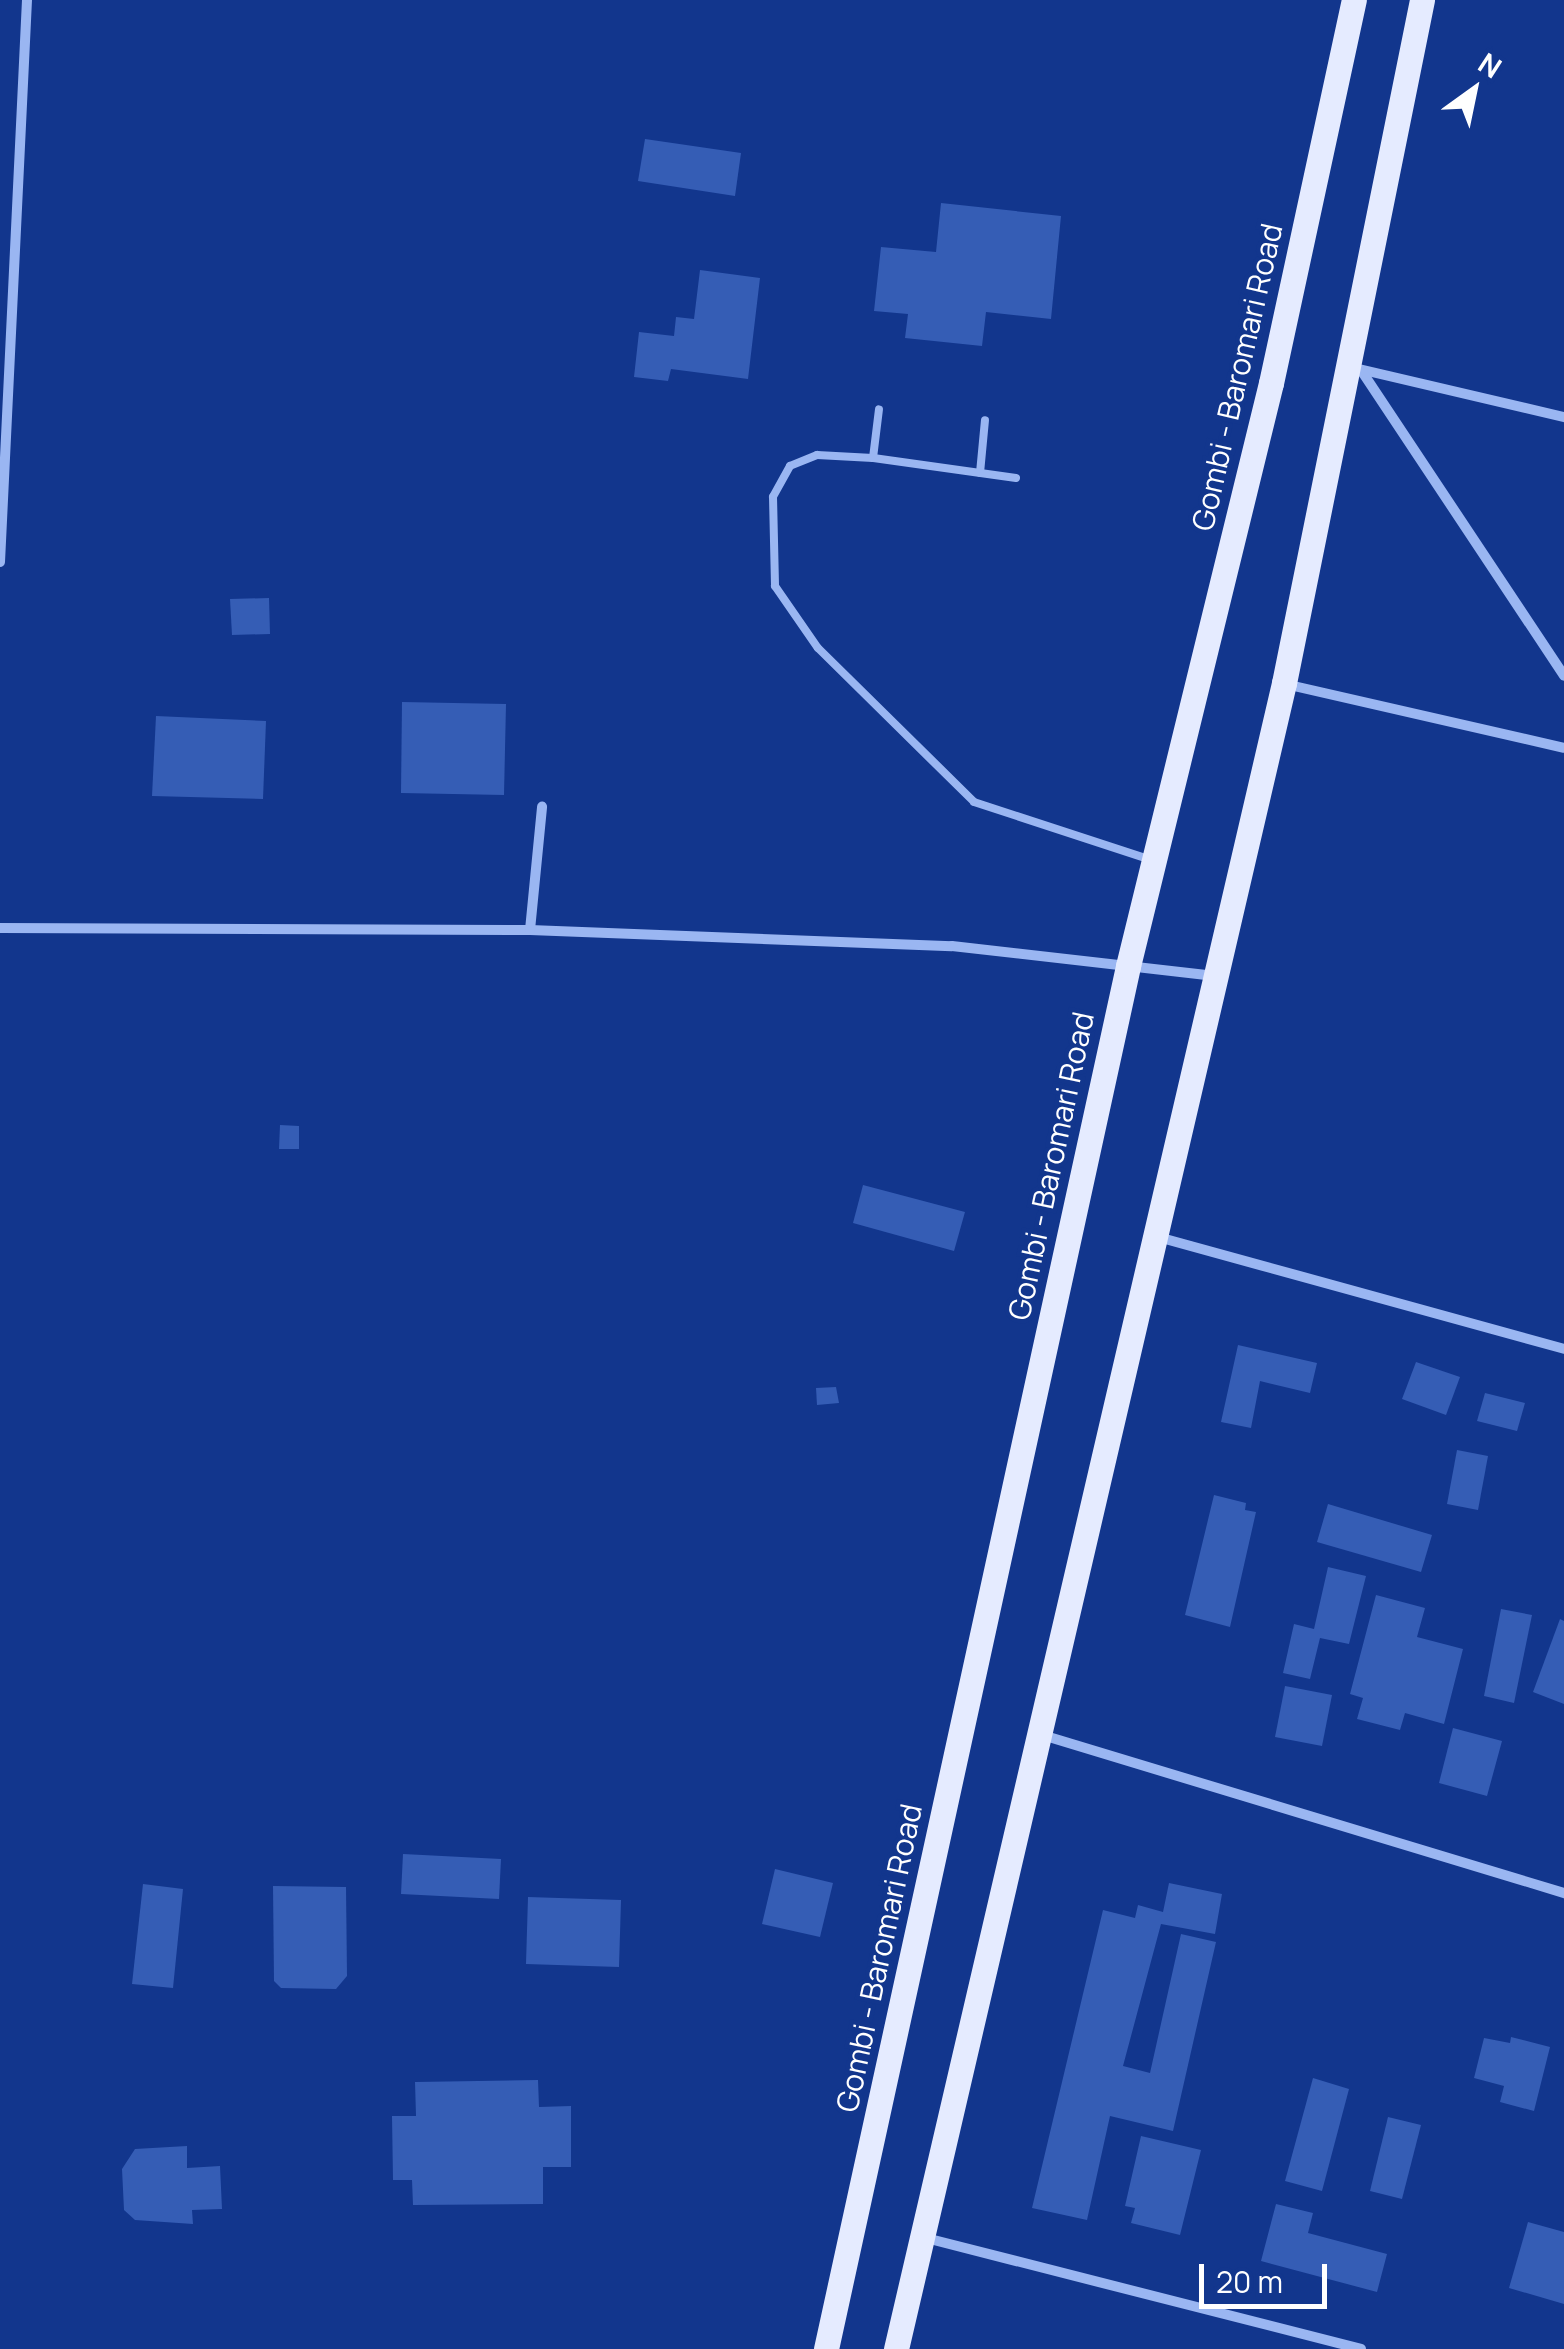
<!DOCTYPE html>
<html>
<head>
<meta charset="utf-8">
<style>
	body { margin:0 }
	#map { position:relative; width:1564px; height:2349px; overflow:hidden; background:#12368d; font-family:Manrope,sans-serif }
	div>[style] { position:absolute }
	.building>* { inset:0; background:#355db5 }
	.lane>* { height:8px; margin:-4px; padding:0 4px; transform-origin:4px; border-radius:4px; background:#9ab6f2 }
	.street>* { height:10px; margin:-5px; padding:0 5px; transform-origin:5px; border-radius:5px; background:#9ab6f2 }
	.primary>* { height:25px; margin:-12.5px; padding:0 12.5px; transform-origin:12.5px; border-radius:12.5px; background:#e5ebff }
	span { translate:-50% -50%; white-space:nowrap; text-align:center; line-height:1.15; -webkit-text-stroke:9px #12368d; paint-order:stroke }
	.street-label { font-size:30px; color:#fff }
	.north { position:absolute; left:1424px; top:40px; width:100px; height:100px; -webkit-text-stroke:8px #12368d; paint-order:stroke; rotate:33deg; font-size:28px; font-weight:700; line-height:40px; text-align:center; color:#fff }
	.north::after { content:''; display:block; margin:auto; width:35px; height:45px; background:#fff; clip-path:polygon(50% 0,100% 100%,50% 72%,0 100%) }
	.scale { position:absolute; left:1199px; top:2264px; width:128px; height:45px; box-sizing:border-box; border:5px solid #fff; border-top:0; padding-left:12px; font-size:30px; line-height:35px; white-space:nowrap; color:#fff; -webkit-text-stroke:8px #12368d; paint-order:stroke }
</style>
</head>
<body>
<div id="map">
	<div class="building">
		<div style="clip-path:polygon(645px 139px,741px 153px,735px 196px,638px 181px)"></div>
		<div style="clip-path:polygon(941px 203px,1061px 216px,1051px 319px,986px 312px,982px 346px,905px 338px,908px 314px,874px 311px,881px 247px,936px 252px)"></div>
		<div style="clip-path:polygon(700px 270px,760px 278px,748px 379px,671px 369px,668px 381px,634px 377px,639px 332px,674px 336px,676px 317px,694px 319px)"></div>
		<div style="clip-path:polygon(269px 598px,270px 634px,232px 635px,230px 599px)"></div>
		<div style="clip-path:polygon(402px 702px,506px 704px,504px 795px,401px 793px)"></div>
		<div style="clip-path:polygon(156px 716px,266px 721px,263px 799px,152px 796px)"></div>
		<div style="clip-path:polygon(280px 1125px,299px 1126px,299px 1149px,279px 1149px)"></div>
		<div style="clip-path:polygon(863px 1185px,965px 1212px,954px 1251px,853px 1223px)"></div>
		<div style="clip-path:polygon(1238px 1345px,1317px 1363px,1310px 1393px,1260px 1381px,1251px 1428px,1221px 1422px)"></div>
		<div style="clip-path:polygon(1416px 1362px,1460px 1377px,1446px 1415px,1402px 1399px)"></div>
		<div style="clip-path:polygon(836px 1387px,839px 1403px,817px 1405px,816px 1388px)"></div>
		<div style="clip-path:polygon(1485px 1393px,1525px 1403px,1517px 1431px,1477px 1421px)"></div>
		<div style="clip-path:polygon(1457px 1450px,1488px 1456px,1478px 1510px,1447px 1504px)"></div>
		<div style="clip-path:polygon(1214px 1495px,1246px 1503px,1245px 1510px,1256px 1512px,1230px 1627px,1185px 1615px)"></div>
		<div style="clip-path:polygon(1328px 1504px,1432px 1535px,1421px 1572px,1317px 1542px)"></div>
		<div style="clip-path:polygon(1328px 1567px,1366px 1576px,1349px 1644px,1320px 1638px,1310px 1679px,1283px 1673px,1294px 1624px,1314px 1629px)"></div>
		<div style="clip-path:polygon(1376px 1595px,1425px 1608px,1417px 1637px,1463px 1649px,1444px 1724px,1405px 1713px,1400px 1730px,1357px 1719px,1363px 1698px,1350px 1694px)"></div>
		<div style="clip-path:polygon(1501px 1609px,1532px 1615px,1514px 1703px,1484px 1696px)"></div>
		<div style="clip-path:polygon(1560px 1619px,1564px 1621px,1564px 1704px,1533px 1692px)"></div>
		<div style="clip-path:polygon(1285px 1686px,1332px 1695px,1322px 1746px,1275px 1737px)"></div>
		<div style="clip-path:polygon(1453px 1728px,1502px 1741px,1487px 1796px,1439px 1783px)"></div>
		<div style="clip-path:polygon(403px 1854px,501px 1859px,499px 1899px,401px 1894px)"></div>
		<div style="clip-path:polygon(775px 1869px,833px 1883px,820px 1937px,762px 1924px)"></div>
		<div style="clip-path:polygon(1169px 1883px,1222px 1894px,1215px 1934px,1161px 1924px,1123px 2066px,1150px 2073px,1181px 1934px,1216px 1942px,1173px 2131px,1110px 2116px,1087px 2220px,1032px 2208px,1103px 1910px,1135px 1918px,1138px 1905px,1163px 1912px)"></div>
		<div style="clip-path:polygon(143px 1884px,183px 1889px,173px 1988px,132px 1984px)"></div>
		<div style="clip-path:polygon(273px 1886px,346px 1887px,347px 1976px,336px 1989px,281px 1988px,274px 1981px)"></div>
		<div style="clip-path:polygon(528px 1897px,621px 1900px,619px 1967px,526px 1964px)"></div>
		<div style="clip-path:polygon(1511px 2037px,1550px 2047px,1534px 2111px,1500px 2102px,1504px 2086px,1474px 2078px,1484px 2038px,1510px 2043px)"></div>
		<div style="clip-path:polygon(1313px 2078px,1349px 2089px,1322px 2191px,1285px 2181px)"></div>
		<div style="clip-path:polygon(538px 2080px,539px 2107px,571px 2106px,571px 2167px,543px 2167px,543px 2204px,413px 2205px,412px 2180px,393px 2180px,392px 2116px,416px 2116px,415px 2082px)"></div>
		<div style="clip-path:polygon(1388px 2117px,1421px 2125px,1402px 2199px,1370px 2191px)"></div>
		<div style="clip-path:polygon(1141px 2136px,1201px 2150px,1180px 2235px,1131px 2223px,1135px 2208px,1125px 2206px)"></div>
		<div style="clip-path:polygon(187px 2146px,187px 2168px,220px 2166px,222px 2209px,192px 2210px,193px 2224px,135px 2220px,124px 2210px,122px 2169px,135px 2149px)"></div>
		<div style="clip-path:polygon(1276px 2204px,1313px 2213px,1308px 2233px,1387px 2254px,1377px 2292px,1261px 2261px)"></div>
		<div style="clip-path:polygon(1528px 2222px,1564px 2232px,1564px 2304px,1509px 2288px)"></div>
	</div>
	<div class="lane">
		<div style="left:873px;top:458px;width:49px;rotate:-83deg"></div>
		<div style="left:980px;top:473px;width:53px;rotate:-84.6deg"></div>
		<div style="left:1016px;top:478px;width:144px;rotate:-172deg"></div>
		<div style="left:873px;top:458px;width:56px;rotate:-176.9deg"></div>
		<div style="left:817px;top:455px;width:29px;rotate:158deg"></div>
		<div style="left:790px;top:466px;width:35px;rotate:119deg"></div>
		<div style="left:773px;top:497px;width:89px;rotate:88.7deg"></div>
		<div style="left:775px;top:586px;width:75px;rotate:55.3deg"></div>
		<div style="left:818px;top:648px;width:219px;rotate:44.6deg"></div>
		<div style="left:974px;top:802px;width:183px;rotate:18.1deg"></div>
	</div>
	<div class="street">
		<div style="left:1359px;top:369px;width:211px;rotate:13.2deg"></div>
		<div style="left:1361px;top:370px;width:367px;rotate:56.4deg"></div>
		<div style="left:0;top:562px;width:563px;rotate:-87.25deg"></div>
		<div style="left:1285px;top:684px;width:286px;rotate:12.9deg"></div>
		<div style="left:0;top:928px;width:530px;rotate:0.22deg"></div>
		<div style="left:530px;top:930px;width:422px;rotate:2.2deg"></div>
		<div style="left:952px;top:946px;width:267px;rotate:6.5deg"></div>
		<div style="left:530px;top:930px;width:124px;rotate:-84.4deg"></div>
		<div style="left:1158px;top:1237px;width:421px;rotate:15.4deg"></div>
		<div style="left:1039px;top:1734px;width:549px;rotate:16.85deg"></div>
		<div style="left:922px;top:2237px;width:453px;rotate:14.3deg"></div>
	</div>
	<div class="primary">
		<div style="left:826px;top:2349px;width:1416px;rotate:-77.68deg"></div>
		<div style="left:1128px;top:966px;width:600px;rotate:-76.22deg"></div>
		<div style="left:1271px;top:383px;width:392px;rotate:-77.8deg"></div>
		<div style="left:896px;top:2349px;width:1711px;rotate:-76.89deg"></div>
		<div style="left:1284px;top:683px;width:697px;rotate:-78.58deg"></div>
	</div>
	<div class="street-label">
		<span style="left:1237px;top:377px;rotate:-77deg">Gombi - Baromari Road</span>
		<span style="left:1051px;top:1166px;rotate:-78deg">Gombi - Baromari Road</span>
		<span style="left:879px;top:1958px;rotate:-78deg">Gombi - Baromari Road</span>
	</div>
	<div class="north">N</div>
	<div class="scale">20 m</div>
</div>
</body>
</html>
